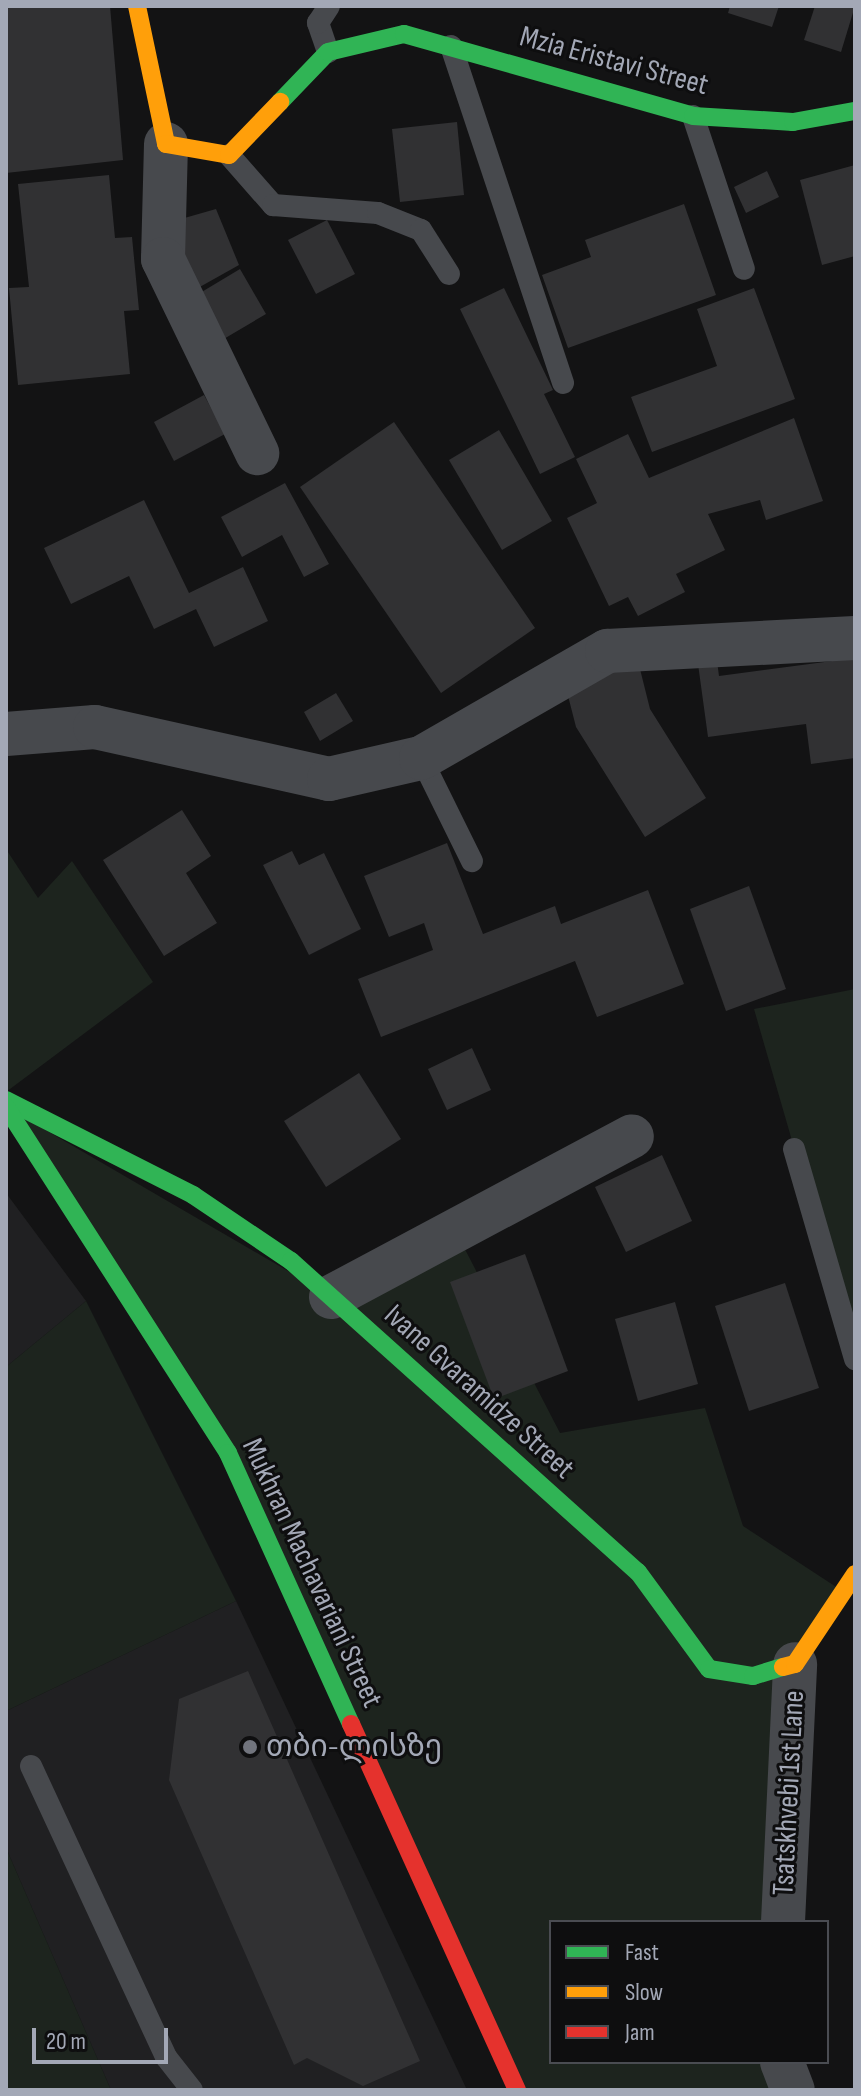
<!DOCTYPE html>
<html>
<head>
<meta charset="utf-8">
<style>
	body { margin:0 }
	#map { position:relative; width:861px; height:2096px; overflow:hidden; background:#131314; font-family:"Sofia Sans Condensed","Noto Sans Georgian",sans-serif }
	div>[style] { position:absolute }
	.built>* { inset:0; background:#202022 }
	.green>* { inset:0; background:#1d241e }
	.building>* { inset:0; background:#313133 }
	.lane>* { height:22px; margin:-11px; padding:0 11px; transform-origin:11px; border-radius:11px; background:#47494d }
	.street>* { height:44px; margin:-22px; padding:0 22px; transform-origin:22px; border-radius:22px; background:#47494d }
	.fast>* { height:18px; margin:-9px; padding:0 9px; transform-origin:9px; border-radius:9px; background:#30b455 }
	.slow>* { height:18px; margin:-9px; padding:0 9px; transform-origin:9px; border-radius:9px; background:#ff9f0a }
	.jam>* { height:18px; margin:-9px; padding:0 9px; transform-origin:9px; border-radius:9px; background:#e5322d }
	.dots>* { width:22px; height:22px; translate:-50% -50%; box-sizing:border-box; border:4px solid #0e0e0f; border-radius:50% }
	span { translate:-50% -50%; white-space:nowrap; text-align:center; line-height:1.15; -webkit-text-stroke:6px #0e0e0f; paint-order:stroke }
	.street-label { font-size:30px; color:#a3a8b6 }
	.poi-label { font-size:30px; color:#a3a8b6 }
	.left { translate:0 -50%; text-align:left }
	.frame { position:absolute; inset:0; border:8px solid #a3a8b6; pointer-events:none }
	.legend { position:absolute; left:549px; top:1920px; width:280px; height:144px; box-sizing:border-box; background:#0e0e0f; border:2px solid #4a4c52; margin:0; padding:10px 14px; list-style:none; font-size:24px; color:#a3a8b6 }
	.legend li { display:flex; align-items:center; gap:16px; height:40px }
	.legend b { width:40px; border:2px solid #4a4c52 }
	.scale { position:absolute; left:32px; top:2028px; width:136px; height:36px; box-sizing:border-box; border:4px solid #a3a8b6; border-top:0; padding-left:10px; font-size:24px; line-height:28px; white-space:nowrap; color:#a3a8b6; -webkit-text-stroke:6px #0e0e0f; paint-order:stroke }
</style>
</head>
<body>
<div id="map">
	<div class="built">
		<div style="clip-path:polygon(6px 1193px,86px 1301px,6px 1367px)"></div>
		<div style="clip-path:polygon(236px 1601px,467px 2090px,111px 2090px,6px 1848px,6px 1711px)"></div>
	</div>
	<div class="green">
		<div style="clip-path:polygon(6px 849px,38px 898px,72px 861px,153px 982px,6px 1092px)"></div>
		<div style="clip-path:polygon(855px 989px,855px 1359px,754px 1009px)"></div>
		<div style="clip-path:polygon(6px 1107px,331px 1296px,455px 1230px,560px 1433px,705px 1408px,743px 1526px,847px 1594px,795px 1664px,783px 1922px,551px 1922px,551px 2062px,782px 2062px,793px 2090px,518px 2090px,228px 1453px)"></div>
		<div style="clip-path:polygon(86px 1301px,236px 1601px,6px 1711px,6px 1367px)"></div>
		<div style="clip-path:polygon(6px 1848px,111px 2090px,6px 2090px)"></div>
	</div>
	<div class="building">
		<div style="clip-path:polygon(6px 6px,110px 6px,123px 160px,6px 173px)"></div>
		<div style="clip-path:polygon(730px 6px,779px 6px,772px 27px,728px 13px)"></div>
		<div style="clip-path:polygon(815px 6px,855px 6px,841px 52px,804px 40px)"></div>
		<div style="clip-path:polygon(457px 122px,464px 195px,400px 202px,392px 129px)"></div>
		<div style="clip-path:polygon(855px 165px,855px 256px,822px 265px,800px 180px)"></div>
		<div style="clip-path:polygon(767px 171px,779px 197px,746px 213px,734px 187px)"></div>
		<div style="clip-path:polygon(109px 175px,115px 238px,132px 237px,139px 310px,124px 311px,130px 374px,18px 385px,9px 288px,29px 287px,18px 184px)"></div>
		<div style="clip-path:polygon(684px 204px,716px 295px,568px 348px,542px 275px,591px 257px,585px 240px)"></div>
		<div style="clip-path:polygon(216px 209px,239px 265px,189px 293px,174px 221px)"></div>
		<div style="clip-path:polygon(327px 220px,355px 274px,316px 294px,288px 240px)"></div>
		<div style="clip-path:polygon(240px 269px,266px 314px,222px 340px,195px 296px)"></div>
		<div style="clip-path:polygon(504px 288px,553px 390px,544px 394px,575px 457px,540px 474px,460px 309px)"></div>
		<div style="clip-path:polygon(754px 288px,795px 399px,652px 452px,631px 397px,717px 366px,697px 309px)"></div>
		<div style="clip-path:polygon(204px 395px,225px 434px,174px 461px,154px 422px)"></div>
		<div style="clip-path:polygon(794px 418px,823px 501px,766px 520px,760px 500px,708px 514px,725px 550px,676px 574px,685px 592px,638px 616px,628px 597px,609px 606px,567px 518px,597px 503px,576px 459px,628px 434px,649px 478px)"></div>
		<div style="clip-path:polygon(394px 422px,535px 628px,441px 693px,300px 487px)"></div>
		<div style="clip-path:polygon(499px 430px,552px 521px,502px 550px,449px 460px)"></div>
		<div style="clip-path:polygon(285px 483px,329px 564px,304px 577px,282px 535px,242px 557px,221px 517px)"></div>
		<div style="clip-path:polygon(144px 500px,189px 593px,243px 567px,268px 621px,214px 647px,196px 609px,154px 629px,129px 576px,71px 604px,44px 548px)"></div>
		<div style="clip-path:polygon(855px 658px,855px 758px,811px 764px,806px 724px,708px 737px,698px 664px,717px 661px,719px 676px)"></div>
		<div style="clip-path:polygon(639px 665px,650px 709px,706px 798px,645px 837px,576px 727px,565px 684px)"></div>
		<div style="clip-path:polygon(336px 693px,353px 721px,320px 741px,304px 712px)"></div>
		<div style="clip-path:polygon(182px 810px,211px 856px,186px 873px,217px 923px,164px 956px,103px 860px)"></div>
		<div style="clip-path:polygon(447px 843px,483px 934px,555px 906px,561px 924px,648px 890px,684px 984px,597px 1017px,575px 961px,381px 1037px,358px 979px,433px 950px,424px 923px,389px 937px,364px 876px)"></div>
		<div style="clip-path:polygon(292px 851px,299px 865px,324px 853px,361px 929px,309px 955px,263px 865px)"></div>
		<div style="clip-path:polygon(749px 886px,786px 989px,726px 1011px,690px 909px)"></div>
		<div style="clip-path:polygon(472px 1048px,491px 1090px,447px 1110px,428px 1069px)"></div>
		<div style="clip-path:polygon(359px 1073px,401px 1139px,326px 1187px,284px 1121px)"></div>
		<div style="clip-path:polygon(662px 1155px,692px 1221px,626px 1252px,595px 1187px)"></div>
		<div style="clip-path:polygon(525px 1254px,568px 1371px,494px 1399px,450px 1282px)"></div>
		<div style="clip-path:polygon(785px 1283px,819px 1388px,749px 1411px,715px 1306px)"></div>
		<div style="clip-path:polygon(675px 1302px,698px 1384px,638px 1401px,615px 1319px)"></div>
		<div style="clip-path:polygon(248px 1671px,420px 2061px,363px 2086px,307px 2058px,294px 2065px,169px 1780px,179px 1699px)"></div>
	</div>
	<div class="lane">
		<div style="left:451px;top:46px;width:355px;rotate:71.6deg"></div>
		<div style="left:328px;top:52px;width:31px;rotate:-109deg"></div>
		<div style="left:318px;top:23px;width:20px;rotate:-57deg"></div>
		<div style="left:693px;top:116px;width:161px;rotate:71.6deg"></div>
		<div style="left:229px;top:155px;width:67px;rotate:48.7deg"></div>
		<div style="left:273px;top:205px;width:105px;rotate:4.4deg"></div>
		<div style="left:378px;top:213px;width:46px;rotate:21.6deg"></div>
		<div style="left:421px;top:230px;width:52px;rotate:57.5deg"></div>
		<div style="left:421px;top:758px;width:115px;rotate:63.7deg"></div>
		<div style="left:794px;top:1149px;width:219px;rotate:73.8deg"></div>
		<div style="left:31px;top:1766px;width:321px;rotate:65.1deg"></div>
		<div style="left:166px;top:2057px;width:42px;rotate:51.8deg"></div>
	</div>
	<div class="street">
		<div style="left:166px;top:144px;width:115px;rotate:91.5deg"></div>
		<div style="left:163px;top:259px;width:216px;rotate:64.1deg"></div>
		<div style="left:6px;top:734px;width:89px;rotate:-4.5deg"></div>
		<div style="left:95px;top:727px;width:240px;rotate:12.5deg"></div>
		<div style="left:329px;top:779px;width:94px;rotate:-12.9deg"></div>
		<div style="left:421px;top:758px;width:215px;rotate:-29.9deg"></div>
		<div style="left:607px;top:651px;width:248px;rotate:-3deg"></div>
		<div style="left:331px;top:1297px;width:341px;rotate:-28.1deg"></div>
		<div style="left:783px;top:1922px;width:258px;rotate:-87.3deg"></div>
		<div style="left:782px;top:2062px;width:30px;rotate:69deg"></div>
	</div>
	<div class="fast">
		<div style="left:280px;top:102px;width:69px;rotate:-46.2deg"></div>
		<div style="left:328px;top:52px;width:78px;rotate:-13.3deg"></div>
		<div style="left:404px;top:34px;width:300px;rotate:15.8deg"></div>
		<div style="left:693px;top:116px;width:100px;rotate:3.4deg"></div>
		<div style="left:793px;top:122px;width:63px;rotate:-10.1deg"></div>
		<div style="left:6px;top:1100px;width:210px;rotate:26.9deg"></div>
		<div style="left:193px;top:1195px;width:118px;rotate:34deg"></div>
		<div style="left:291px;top:1261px;width:466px;rotate:41.9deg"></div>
		<div style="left:638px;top:1572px;width:120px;rotate:53.8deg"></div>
		<div style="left:709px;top:1669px;width:45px;rotate:9deg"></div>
		<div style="left:753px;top:1676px;width:31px;rotate:-17deg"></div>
		<div style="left:6px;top:1107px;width:411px;rotate:57.3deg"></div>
		<div style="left:228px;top:1453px;width:298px;rotate:65.6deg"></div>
	</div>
	<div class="slow">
		<div style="left:137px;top:6px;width:141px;rotate:78.1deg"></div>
		<div style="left:166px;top:144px;width:64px;rotate:9.9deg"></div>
		<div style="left:229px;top:155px;width:74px;rotate:-46.1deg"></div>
		<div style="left:783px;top:1667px;width:12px;rotate:-14deg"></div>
		<div style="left:795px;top:1664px;width:108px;rotate:-56.3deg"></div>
	</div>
	<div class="jam">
		<div style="left:351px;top:1724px;width:402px;rotate:65.6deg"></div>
	</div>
	<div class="dots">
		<div style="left:250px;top:1747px;background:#71747d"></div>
	</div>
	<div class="street-label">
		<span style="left:614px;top:61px;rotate:15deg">Mzia Eristavi Street</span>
		<span style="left:479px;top:1392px;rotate:42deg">Ivane Gvaramidze Street</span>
		<span style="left:312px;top:1573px;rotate:65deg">Mukhran Machavariani Street</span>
		<span style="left:789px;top:1793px;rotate:-87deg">Tsatskhvebi 1st Lane</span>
	</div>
	<div class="poi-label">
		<span class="left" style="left:266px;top:1747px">თბი-ლისზე</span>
	</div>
	<div class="frame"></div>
	<ul class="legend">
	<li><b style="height:10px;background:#30b455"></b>Fast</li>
	<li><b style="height:10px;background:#ff9f0a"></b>Slow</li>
	<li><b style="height:10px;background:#e5322d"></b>Jam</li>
	</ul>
	<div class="scale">20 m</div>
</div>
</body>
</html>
